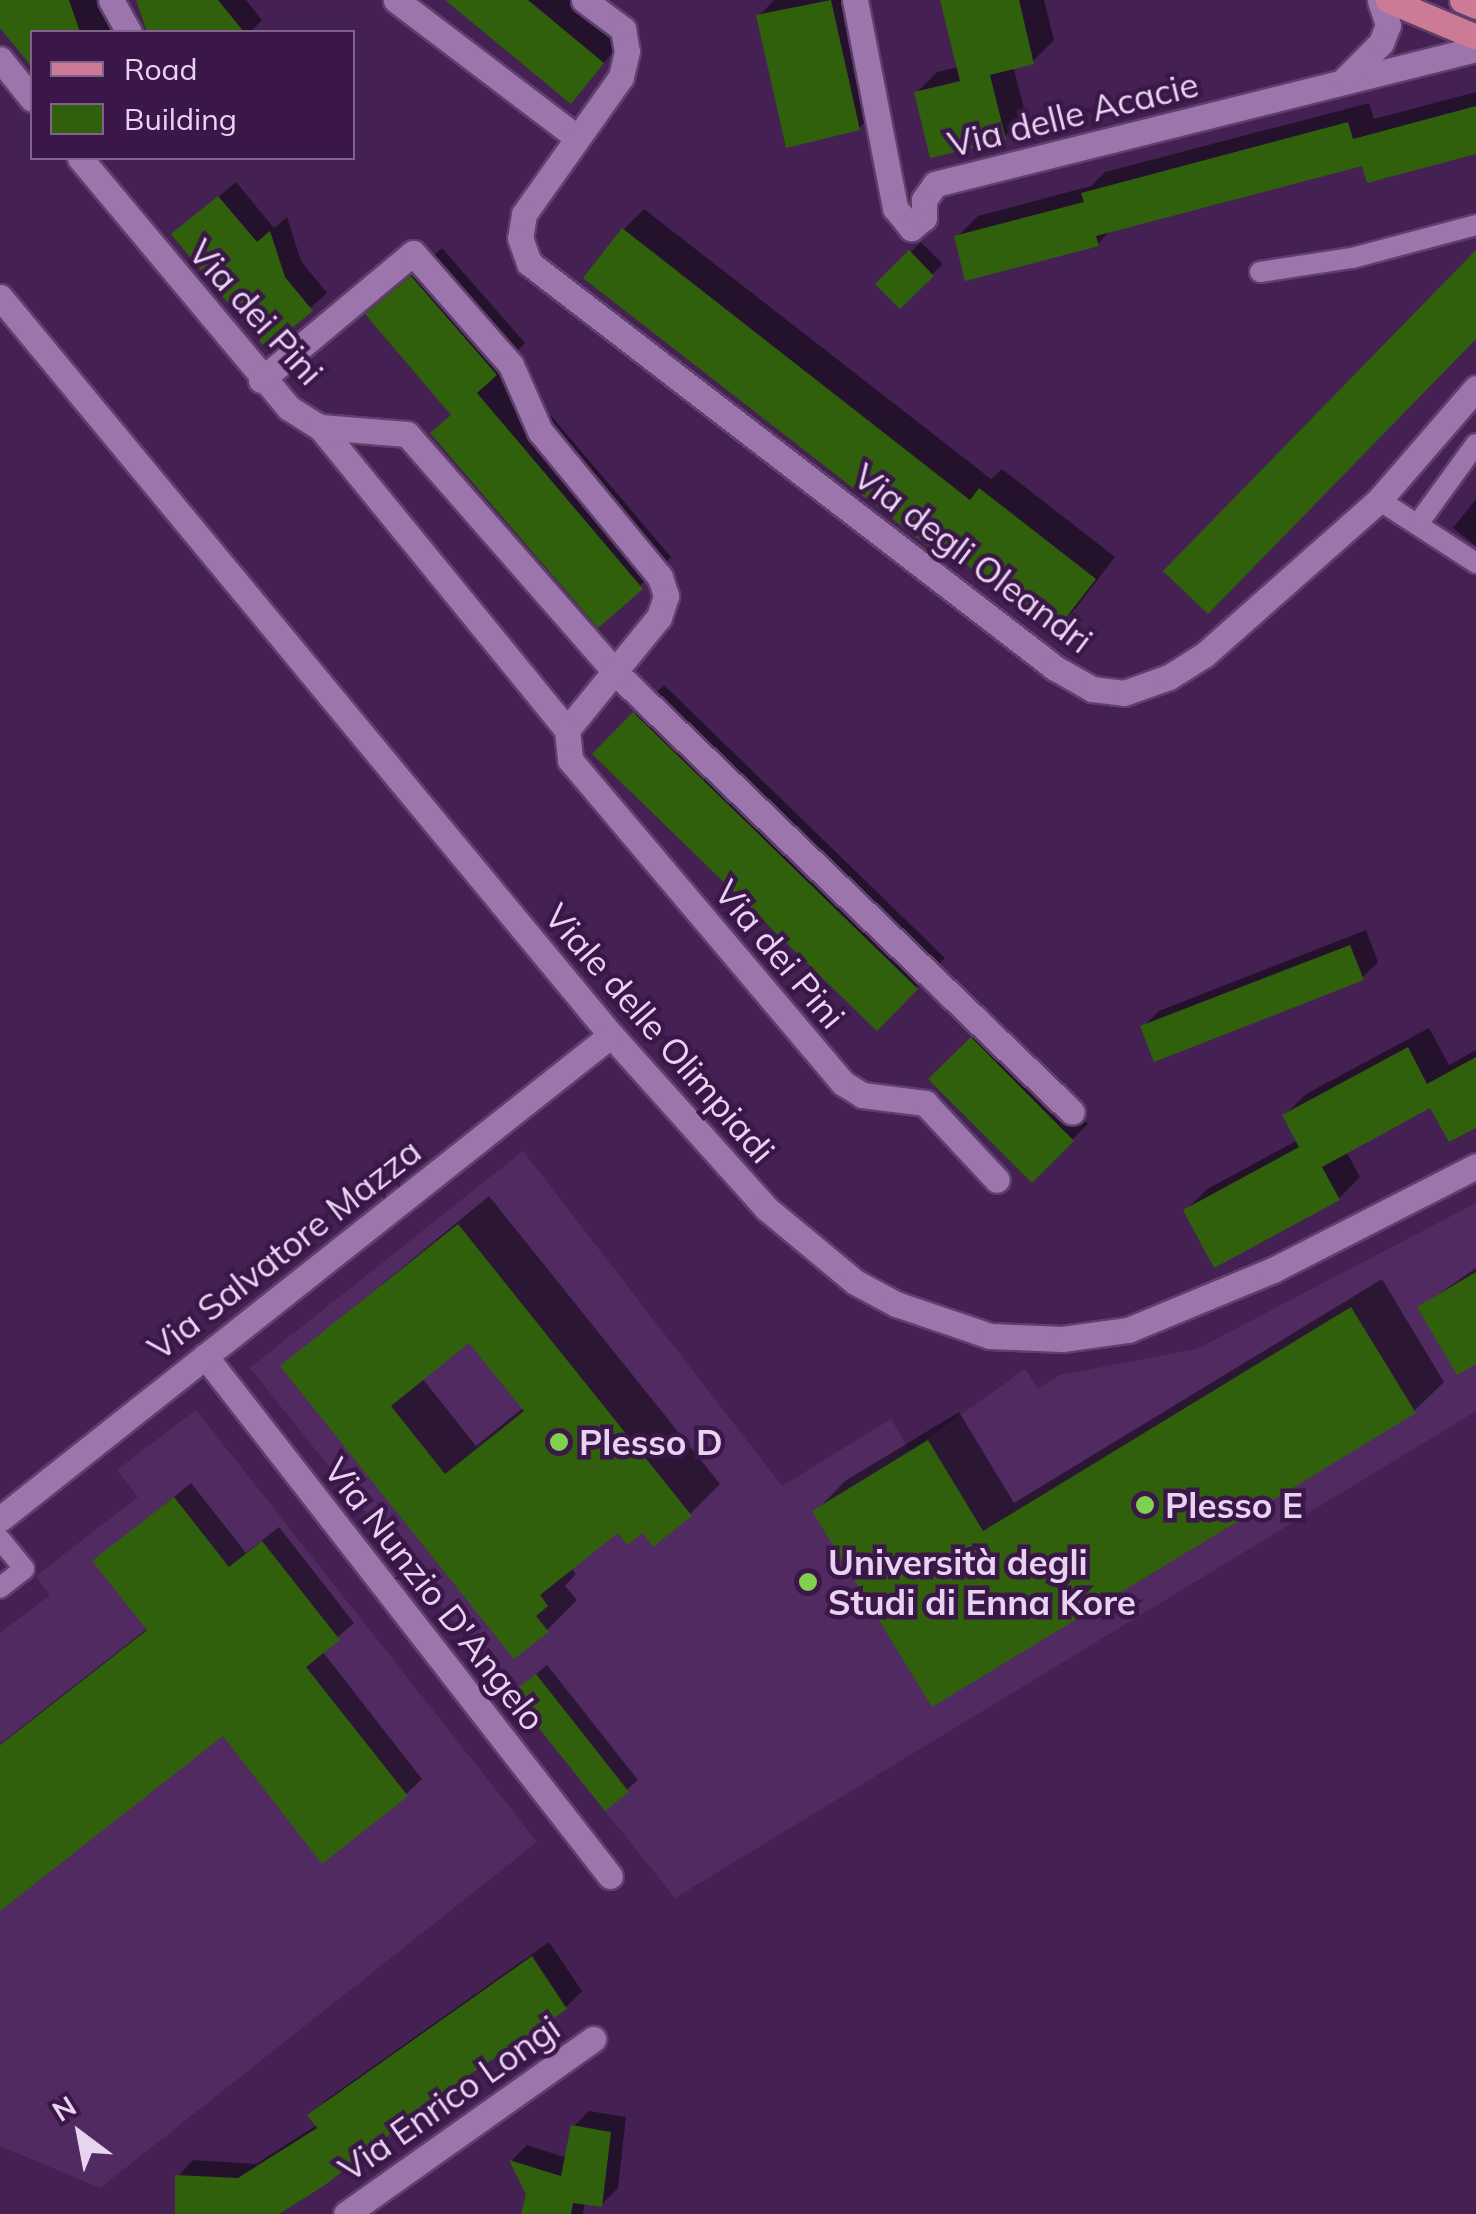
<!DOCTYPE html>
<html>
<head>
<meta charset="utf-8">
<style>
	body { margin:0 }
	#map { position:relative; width:1476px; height:2214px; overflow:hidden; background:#452153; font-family:Mulish,sans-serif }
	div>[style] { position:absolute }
	.built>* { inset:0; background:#522a62 }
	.shadow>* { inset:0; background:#0007 }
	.building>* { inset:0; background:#30600b }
	.roads { filter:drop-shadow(2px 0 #5f3f6b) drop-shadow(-2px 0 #5f3f6b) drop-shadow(0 2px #5f3f6b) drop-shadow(0 -2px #5f3f6b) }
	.service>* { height:20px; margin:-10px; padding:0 10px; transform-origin:10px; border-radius:10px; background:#9c75ad }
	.pedestrian>* { height:25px; margin:-12.5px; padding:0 12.5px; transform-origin:12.5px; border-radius:12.5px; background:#9c75ad }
	.minor>* { height:25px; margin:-12.5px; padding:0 12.5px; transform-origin:12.5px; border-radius:12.5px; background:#9c75ad }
	.primary>* { height:25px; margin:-12.5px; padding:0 12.5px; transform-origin:12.5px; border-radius:12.5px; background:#cc7a96 }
	.dots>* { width:28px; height:28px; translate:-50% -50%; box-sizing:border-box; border:5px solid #3a1748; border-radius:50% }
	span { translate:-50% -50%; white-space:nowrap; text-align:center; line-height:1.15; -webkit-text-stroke:9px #3a1748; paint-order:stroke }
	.street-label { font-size:35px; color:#e8d3f1 }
	.poi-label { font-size:35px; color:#e8d3f1; font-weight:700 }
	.left { translate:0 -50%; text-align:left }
	.legend { position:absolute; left:30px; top:30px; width:325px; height:130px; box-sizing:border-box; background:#3a1748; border:2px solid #80628c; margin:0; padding:12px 18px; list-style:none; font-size:30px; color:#e8d3f1 }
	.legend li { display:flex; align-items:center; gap:20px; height:50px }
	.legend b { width:50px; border:2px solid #80628c }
	.north { position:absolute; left:30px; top:2084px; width:100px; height:100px; -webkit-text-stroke:8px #3a1748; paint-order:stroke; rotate:328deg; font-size:28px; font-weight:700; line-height:40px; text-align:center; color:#e8d3f1 }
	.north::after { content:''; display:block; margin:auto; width:35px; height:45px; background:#e8d3f1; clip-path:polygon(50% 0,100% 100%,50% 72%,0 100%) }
</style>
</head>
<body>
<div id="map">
	<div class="built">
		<div style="clip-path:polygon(523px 1151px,782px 1486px,891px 1419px,910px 1451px,1025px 1369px,1038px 1389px,1060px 1375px,1197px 1349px,1476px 1203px,1476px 1411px,675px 1898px,250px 1368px)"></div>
		<div style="clip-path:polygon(196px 1410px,537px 1842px,100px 2188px,0 2146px,0 1633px,50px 1595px,36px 1576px,138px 1497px,117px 1470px)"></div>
	</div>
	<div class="shadow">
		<div style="clip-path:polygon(0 0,102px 0,121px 32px,32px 32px,32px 63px,0 23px)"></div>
		<div style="clip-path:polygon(138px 0,246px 0,262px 20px,250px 32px,150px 32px)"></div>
		<div style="clip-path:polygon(449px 0,574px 0,623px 41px,571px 100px)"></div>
		<div style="clip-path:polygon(774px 0,850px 0,875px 112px,859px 128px,759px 16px)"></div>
		<div style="clip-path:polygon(943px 0,1044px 0,1054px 40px,1033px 61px,1013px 66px,1026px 116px,1004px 137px,916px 93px,937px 72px,959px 67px)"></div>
		<div style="clip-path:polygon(1476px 92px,1476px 152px,1364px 163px,1112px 229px,1098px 244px,957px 237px,978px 216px,1091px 186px,1105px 172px,1369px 103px,1374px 119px)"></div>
		<div style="clip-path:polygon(236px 182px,274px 228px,287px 217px,301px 261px,327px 293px,267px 346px,175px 234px)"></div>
		<div style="clip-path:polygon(644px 209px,991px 479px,1002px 469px,1115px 557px,1075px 609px,1054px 630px,623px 230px)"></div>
		<div style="clip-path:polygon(921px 242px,943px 264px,900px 306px,878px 284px)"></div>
		<div style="clip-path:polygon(442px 248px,525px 343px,506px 363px,671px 557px,598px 624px,453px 413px,369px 314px)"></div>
		<div style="clip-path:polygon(1476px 499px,1476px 546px,1453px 528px)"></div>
		<div style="clip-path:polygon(664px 685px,945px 958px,877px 1027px,596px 754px)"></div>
		<div style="clip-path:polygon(1366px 930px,1378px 962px,1362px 978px,1143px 1027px,1159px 1011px)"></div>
		<div style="clip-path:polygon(988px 1023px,1088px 1124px,1032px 1179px,932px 1079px)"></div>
		<div style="clip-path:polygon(1429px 1028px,1449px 1065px,1476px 1050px,1476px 1125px,1431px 1105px,1346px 1151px,1360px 1177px,1339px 1198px,1186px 1210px,1207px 1189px,1298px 1140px,1285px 1115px,1306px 1094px)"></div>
		<div style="clip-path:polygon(evenodd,489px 1196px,720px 1484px,690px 1514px,643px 1530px,619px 1530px,571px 1568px,576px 1574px,565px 1586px,577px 1600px,547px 1630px,283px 1366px,489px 1196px,469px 1340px,524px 1407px,476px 1446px,422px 1378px,469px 1340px)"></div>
		<div style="clip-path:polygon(1476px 1268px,1476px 1361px,1420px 1307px)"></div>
		<div style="clip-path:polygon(1382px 1279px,1444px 1382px,1414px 1411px,933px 1704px,816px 1511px,845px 1481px,959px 1412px,1014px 1503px)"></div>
		<div style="clip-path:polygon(191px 1483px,246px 1553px,279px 1527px,354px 1623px,322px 1651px,422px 1779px,406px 1794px,223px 1733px,0 1907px,0 1744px,148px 1628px,96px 1561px)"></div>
		<div style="clip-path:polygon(547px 1665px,638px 1780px,606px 1808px,525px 1683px)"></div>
		<div style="clip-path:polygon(549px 1942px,582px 1991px,566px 2007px,273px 2214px,177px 2214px,178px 2176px,193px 2160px,256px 2164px,317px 2125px,310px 2115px,326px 2100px)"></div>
		<div style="clip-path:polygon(589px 2111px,626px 2117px,618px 2188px,602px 2204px,585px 2202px,583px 2214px,524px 2214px,529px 2194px,512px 2160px,527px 2145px,567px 2158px,573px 2127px)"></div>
	</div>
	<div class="building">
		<div style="clip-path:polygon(0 0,69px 0,80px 32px,32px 32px,32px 67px,0 28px)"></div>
		<div style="clip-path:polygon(136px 0,218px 0,244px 32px,147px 32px)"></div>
		<div style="clip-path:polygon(445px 0,528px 0,604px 63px,571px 104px)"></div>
		<div style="clip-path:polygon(831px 0,860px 130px,786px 148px,756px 15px)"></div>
		<div style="clip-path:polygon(940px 0,1019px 0,1034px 64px,990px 75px,1006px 140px,930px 158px,914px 92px,960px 81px)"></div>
		<div style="clip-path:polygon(1476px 106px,1476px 154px,1367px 183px,1362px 166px,1096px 236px,1099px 246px,965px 281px,954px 236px,1084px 202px,1081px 193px,1348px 122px,1353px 139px)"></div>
		<div style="clip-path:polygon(218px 196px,257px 242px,270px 231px,285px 277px,313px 311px,266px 349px,171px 234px)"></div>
		<div style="clip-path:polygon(622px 228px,970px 500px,979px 488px,1096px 579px,1054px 633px,940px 544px,934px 551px,583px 278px)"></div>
		<div style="clip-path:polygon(909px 250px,934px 276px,900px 309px,875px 284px)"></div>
		<div style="clip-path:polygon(1476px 250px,1476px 339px,1208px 614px,1163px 571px)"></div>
		<div style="clip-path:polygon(411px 276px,497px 375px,477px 393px,643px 589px,598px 628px,430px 433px,451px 415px,365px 314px)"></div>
		<div style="clip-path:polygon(633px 712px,918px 989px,877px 1031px,592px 754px)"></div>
		<div style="clip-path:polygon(1350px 945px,1364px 980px,1154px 1062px,1140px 1026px)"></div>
		<div style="clip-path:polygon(971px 1037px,1074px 1141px,1032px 1183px,928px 1079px)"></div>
		<div style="clip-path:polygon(1408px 1047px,1427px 1084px,1476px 1057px,1476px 1128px,1449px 1142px,1430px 1108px,1322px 1167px,1340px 1200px,1214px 1268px,1183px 1210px,1299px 1147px,1282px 1115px)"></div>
		<div style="clip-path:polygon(evenodd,458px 1224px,692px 1516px,653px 1547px,643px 1533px,627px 1545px,618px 1533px,540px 1595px,548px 1606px,536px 1616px,549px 1632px,514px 1659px,280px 1366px,458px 1224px,469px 1343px,524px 1411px,445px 1474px,391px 1406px,469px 1343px)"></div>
		<div style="clip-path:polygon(1476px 1272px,1476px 1364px,1457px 1375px,1417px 1307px)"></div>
		<div style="clip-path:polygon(1351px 1307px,1416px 1413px,932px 1707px,812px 1511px,928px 1440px,983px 1531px)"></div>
		<div style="clip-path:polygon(174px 1497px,229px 1567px,262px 1541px,340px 1640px,306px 1667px,408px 1796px,322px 1864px,223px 1736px,0 1911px,0 1745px,147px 1630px,92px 1561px)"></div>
		<div style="clip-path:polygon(536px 1674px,629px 1792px,605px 1811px,511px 1693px)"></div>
		<div style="clip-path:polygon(532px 1956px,567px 2009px,443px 2093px,325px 2185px,279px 2214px,175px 2214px,175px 2175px,238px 2178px,317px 2128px,307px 2115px)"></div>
		<div style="clip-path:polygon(571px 2125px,611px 2132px,602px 2207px,573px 2203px,571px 2214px,521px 2214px,526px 2194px,509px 2160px,561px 2176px)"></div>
	</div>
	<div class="roads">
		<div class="service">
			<div style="left:1260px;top:272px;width:93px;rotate:-8.7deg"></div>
			<div style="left:1352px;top:258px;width:128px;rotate:-14.9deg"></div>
			<div style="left:1379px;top:500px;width:116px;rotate:33deg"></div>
			<div style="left:1420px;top:521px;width:95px;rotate:-54deg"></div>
			<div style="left:0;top:1539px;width:38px;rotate:51deg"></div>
			<div style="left:24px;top:1569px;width:31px;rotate:142deg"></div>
		</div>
		<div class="pedestrian">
			<div style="left:320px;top:427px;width:391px;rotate:50.8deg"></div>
		</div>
		<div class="minor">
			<div style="left:111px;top:0;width:37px;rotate:61deg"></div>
			<div style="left:396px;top:0;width:228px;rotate:37.2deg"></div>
			<div style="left:584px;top:0;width:49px;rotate:36.6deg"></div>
			<div style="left:623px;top:29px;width:22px;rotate:80deg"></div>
			<div style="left:627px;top:51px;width:27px;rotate:103deg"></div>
			<div style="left:621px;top:77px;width:168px;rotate:125.3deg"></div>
			<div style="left:524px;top:214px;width:24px;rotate:99deg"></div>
			<div style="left:520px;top:238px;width:27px;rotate:70deg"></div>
			<div style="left:529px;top:263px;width:664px;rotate:37.59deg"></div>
			<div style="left:1055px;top:668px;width:43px;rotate:29.6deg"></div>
			<div style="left:1092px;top:689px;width:32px;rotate:7deg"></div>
			<div style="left:1124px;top:693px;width:48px;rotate:-19.6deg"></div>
			<div style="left:1169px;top:677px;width:41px;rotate:-32.2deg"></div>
			<div style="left:1204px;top:655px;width:234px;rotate:-41.5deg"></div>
			<div style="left:1379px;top:500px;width:148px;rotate:-49.1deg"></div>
			<div style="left:855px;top:0;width:212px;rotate:79.1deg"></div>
			<div style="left:895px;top:208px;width:26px;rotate:51deg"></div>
			<div style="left:911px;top:228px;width:16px;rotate:-38deg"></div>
			<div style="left:924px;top:218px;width:18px;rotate:-90deg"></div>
			<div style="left:924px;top:200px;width:19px;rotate:-55deg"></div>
			<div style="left:935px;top:184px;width:558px;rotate:-14.01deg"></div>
			<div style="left:0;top:59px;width:51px;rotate:51.3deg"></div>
			<div style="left:1346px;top:78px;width:49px;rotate:-45deg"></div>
			<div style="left:1381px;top:43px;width:19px;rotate:-69deg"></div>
			<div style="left:1388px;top:25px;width:26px;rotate:-108deg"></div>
			<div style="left:80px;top:158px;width:326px;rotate:50.1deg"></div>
			<div style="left:289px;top:408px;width:36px;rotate:32deg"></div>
			<div style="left:320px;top:427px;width:87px;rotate:4.6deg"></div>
			<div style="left:407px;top:434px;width:316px;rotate:48.8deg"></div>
			<div style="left:615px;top:672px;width:634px;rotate:43.91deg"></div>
			<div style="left:0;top:297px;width:958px;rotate:50.38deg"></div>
			<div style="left:611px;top:1035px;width:232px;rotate:48.1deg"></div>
			<div style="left:766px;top:1208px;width:116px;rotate:39.7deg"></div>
			<div style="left:855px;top:1282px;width:47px;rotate:28.2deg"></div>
			<div style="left:896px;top:1304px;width:99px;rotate:18.8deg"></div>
			<div style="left:990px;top:1336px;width:72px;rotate:2.4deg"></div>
			<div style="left:1062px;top:1339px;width:67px;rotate:-7.8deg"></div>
			<div style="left:1128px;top:1330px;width:159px;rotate:-22.5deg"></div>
			<div style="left:1275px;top:1269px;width:226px;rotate:-27.1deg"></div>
			<div style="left:261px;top:380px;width:198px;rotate:-39.9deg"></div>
			<div style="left:413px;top:253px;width:149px;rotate:48.8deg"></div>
			<div style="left:511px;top:365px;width:72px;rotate:66.3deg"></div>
			<div style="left:540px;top:431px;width:189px;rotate:50.6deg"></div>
			<div style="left:660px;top:577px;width:20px;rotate:72deg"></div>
			<div style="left:666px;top:596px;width:22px;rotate:108deg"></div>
			<div style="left:659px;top:617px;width:146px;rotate:129.2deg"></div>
			<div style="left:567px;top:730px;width:30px;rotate:84deg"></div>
			<div style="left:570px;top:760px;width:423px;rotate:49.8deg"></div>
			<div style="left:843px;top:1083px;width:22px;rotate:32deg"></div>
			<div style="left:862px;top:1095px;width:64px;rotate:7.2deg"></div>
			<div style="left:925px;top:1103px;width:105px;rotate:46.9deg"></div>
			<div style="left:205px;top:1356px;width:659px;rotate:52.09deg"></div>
			<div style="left:0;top:1519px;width:779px;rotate:-38.38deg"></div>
			<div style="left:346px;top:2214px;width:303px;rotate:-35.3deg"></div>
		</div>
		<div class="primary">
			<div style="left:1388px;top:0;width:95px;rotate:22.8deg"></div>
			<div style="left:1462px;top:0;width:15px;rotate:23deg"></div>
		</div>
	</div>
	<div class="dots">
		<div style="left:559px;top:1442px;background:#81d050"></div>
		<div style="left:1145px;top:1505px;background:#81d050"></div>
		<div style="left:808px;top:1582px;background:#81d050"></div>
	</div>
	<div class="street-label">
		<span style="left:1073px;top:114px;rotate:-14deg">Via delle Acacie</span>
		<span style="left:256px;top:312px;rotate:48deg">Via dei Pini</span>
		<span style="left:973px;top:558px;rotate:37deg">Via degli Oleandri</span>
		<span style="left:780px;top:954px;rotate:50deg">Via dei Pini</span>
		<span style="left:660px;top:1033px;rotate:49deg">Viale delle Olimpiadi</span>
		<span style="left:284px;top:1249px;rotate:-38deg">Via Salvatore Mazza</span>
		<span style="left:435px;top:1594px;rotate:52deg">Via Nunzio D'Angelo</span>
		<span style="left:449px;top:2098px;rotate:-35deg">Via Enrico Longi</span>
	</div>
	<div class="poi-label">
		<span class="left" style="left:579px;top:1442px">Plesso D</span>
		<span class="left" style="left:1165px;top:1505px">Plesso E</span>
		<span class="left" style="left:828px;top:1582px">Università degli<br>Studi di Enna Kore</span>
	</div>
	<ul class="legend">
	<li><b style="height:12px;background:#cc7a96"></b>Road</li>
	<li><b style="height:28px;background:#30600b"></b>Building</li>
	</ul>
	<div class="north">N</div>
</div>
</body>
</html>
